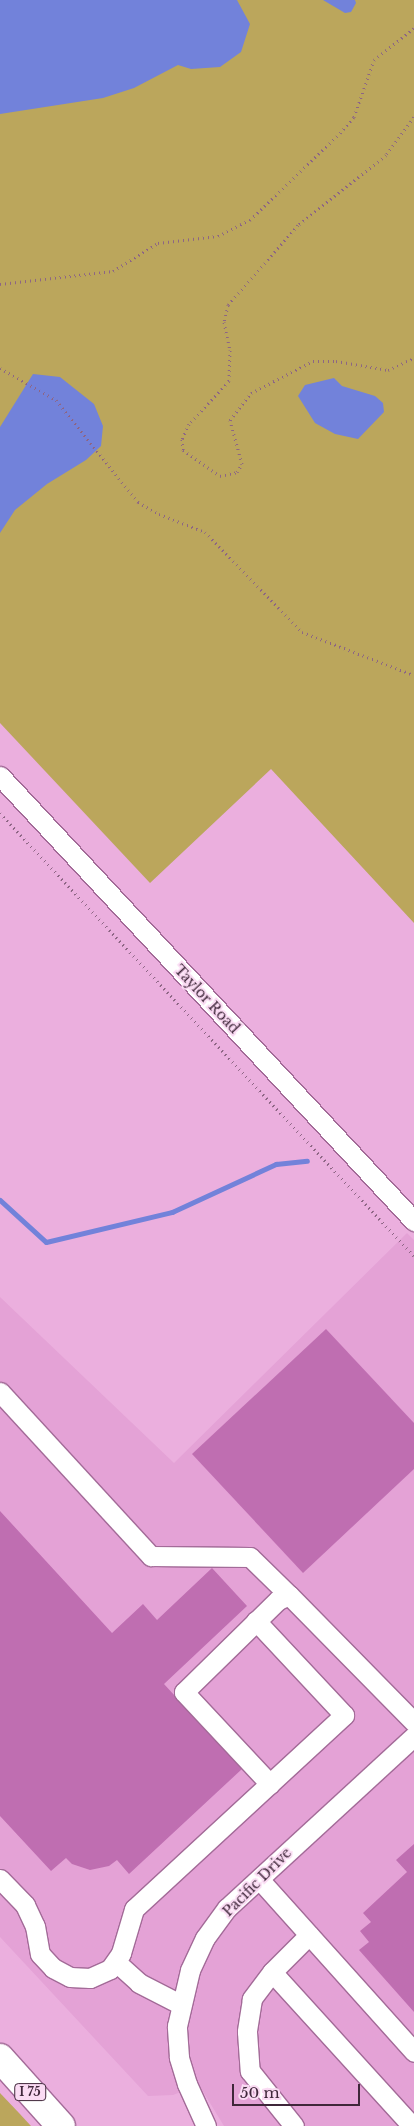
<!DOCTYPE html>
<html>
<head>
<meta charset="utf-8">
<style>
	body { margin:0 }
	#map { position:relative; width:414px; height:2126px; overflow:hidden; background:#ebafde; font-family:"Libre Baskerville",serif }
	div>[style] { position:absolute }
	.built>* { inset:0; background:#e4a2d6 }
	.green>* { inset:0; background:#bba65c }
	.water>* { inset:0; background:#7282da }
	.stream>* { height:5px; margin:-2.5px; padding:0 2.5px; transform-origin:2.5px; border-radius:2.5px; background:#7282da }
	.building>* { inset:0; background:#bf6eb1 }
	.path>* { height:3px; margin-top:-1.5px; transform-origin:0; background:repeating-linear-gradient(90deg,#8d6584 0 1px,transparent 0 5px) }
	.roads { filter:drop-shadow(1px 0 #a36b98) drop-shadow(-1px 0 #a36b98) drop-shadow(0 1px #a36b98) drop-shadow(0 -1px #a36b98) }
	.minor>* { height:19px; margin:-9.5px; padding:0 9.5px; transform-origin:9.5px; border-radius:9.5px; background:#fff }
	.highway>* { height:28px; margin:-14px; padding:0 14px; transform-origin:14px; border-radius:14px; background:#fff }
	span { translate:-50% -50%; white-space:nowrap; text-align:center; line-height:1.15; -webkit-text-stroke:4px #fadbf3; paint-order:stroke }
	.shield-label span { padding:1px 4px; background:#fadbf3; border:1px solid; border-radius:4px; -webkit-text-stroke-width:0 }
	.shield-label { font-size:12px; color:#3f273a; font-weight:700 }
	.street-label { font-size:14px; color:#3f273a }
	.scale { position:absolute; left:232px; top:2084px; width:128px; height:22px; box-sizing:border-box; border:2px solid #3f273a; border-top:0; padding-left:6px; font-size:15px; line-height:18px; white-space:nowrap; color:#3f273a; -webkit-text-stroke:4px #fadbf3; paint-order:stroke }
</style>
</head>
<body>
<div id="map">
	<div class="built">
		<div style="clip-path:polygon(407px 1233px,414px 1240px,414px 2126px,224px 2126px,199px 2085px,173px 2095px,148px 2096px,0 1937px,0 1297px,174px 1463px)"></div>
	</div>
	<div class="green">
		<div style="clip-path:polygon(0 0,414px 0,414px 923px,271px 769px,150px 883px,0 723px)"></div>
		<div style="clip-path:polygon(0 2093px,19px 2113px,31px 2126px,0 2126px)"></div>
	</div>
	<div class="water">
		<div style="clip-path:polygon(0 0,237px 0,250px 24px,241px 52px,220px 67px,191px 69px,178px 65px,134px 88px,103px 98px,0 114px)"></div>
		<div style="clip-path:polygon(323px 0,355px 0,356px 3px,351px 12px,345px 13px)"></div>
		<div style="clip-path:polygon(33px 374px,60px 377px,94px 404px,103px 426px,101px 446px,86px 460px,47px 484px,15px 510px,0 533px,0 427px)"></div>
		<div style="clip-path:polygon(334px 378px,342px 386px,375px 396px,383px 403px,384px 412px,358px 439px,335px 434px,315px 423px,298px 396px,305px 385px)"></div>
	</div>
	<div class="stream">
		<div style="left:0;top:1200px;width:62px;rotate:42.4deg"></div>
		<div style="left:46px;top:1242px;width:130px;rotate:-13.4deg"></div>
		<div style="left:172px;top:1212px;width:115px;rotate:-24.8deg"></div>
		<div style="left:276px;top:1164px;width:31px;rotate:-6deg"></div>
	</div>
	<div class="building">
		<div style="clip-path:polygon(326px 1329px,414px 1423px,414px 1469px,303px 1573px,192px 1454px)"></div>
		<div style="clip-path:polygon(0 1511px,112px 1633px,143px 1604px,157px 1620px,212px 1568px,247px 1606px,164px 1684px,242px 1769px,129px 1874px,117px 1860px,109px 1866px,90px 1870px,72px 1864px,66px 1858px,51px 1871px,0 1816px)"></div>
		<div style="clip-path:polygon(414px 1844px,414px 2012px,359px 1950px,369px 1942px,360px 1931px,371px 1922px,363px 1913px,407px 1872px,396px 1860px)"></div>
	</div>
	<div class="path">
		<div style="left:414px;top:117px;width:47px;rotate:126.4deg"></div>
		<div style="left:386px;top:155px;width:112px;rotate:141.5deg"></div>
		<div style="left:298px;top:225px;width:106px;rotate:131.2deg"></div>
		<div style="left:228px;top:305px;width:17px;rotate:103deg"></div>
		<div style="left:224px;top:322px;width:29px;rotate:78deg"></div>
		<div style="left:230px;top:350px;width:31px;rotate:92deg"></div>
		<div style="left:229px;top:381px;width:59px;rotate:132.9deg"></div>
		<div style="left:189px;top:424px;width:17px;rotate:115deg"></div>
		<div style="left:182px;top:439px;width:11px;rotate:85deg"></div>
		<div style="left:183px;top:450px;width:45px;rotate:35.1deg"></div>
		<div style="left:220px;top:476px;width:17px;rotate:-13deg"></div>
		<div style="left:237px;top:472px;width:9px;rotate:-58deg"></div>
		<div style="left:242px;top:464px;width:46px;rotate:-105.3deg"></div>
		<div style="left:230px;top:420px;width:34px;rotate:-52deg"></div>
		<div style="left:251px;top:393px;width:70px;rotate:-27.3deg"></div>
		<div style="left:313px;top:361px;width:23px"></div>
		<div style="left:336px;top:361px;width:53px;rotate:9.8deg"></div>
		<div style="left:388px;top:370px;width:29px;rotate:-25deg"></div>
		<div style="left:0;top:284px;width:114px;rotate:-6.6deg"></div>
		<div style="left:113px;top:271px;width:53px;rotate:-31.9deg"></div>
		<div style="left:158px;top:243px;width:60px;rotate:-6.7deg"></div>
		<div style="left:218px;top:236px;width:36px;rotate:-27deg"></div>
		<div style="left:250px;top:220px;width:125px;rotate:-44deg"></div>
		<div style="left:340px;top:133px;width:21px;rotate:-49deg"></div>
		<div style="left:354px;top:117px;width:60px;rotate:-70.7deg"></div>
		<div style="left:374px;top:60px;width:51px;rotate:-38.7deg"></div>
		<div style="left:0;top:368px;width:64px;rotate:29.7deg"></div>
		<div style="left:56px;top:400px;width:131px;rotate:51.2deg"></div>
		<div style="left:138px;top:502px;width:24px;rotate:30deg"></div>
		<div style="left:159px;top:514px;width:49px;rotate:21.4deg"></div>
		<div style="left:205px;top:532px;width:139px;rotate:45.9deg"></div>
		<div style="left:302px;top:632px;width:120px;rotate:21deg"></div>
		<div style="left:0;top:813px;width:606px;rotate:46.94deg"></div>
	</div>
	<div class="roads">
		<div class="minor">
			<div style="left:0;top:776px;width:608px;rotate:47.07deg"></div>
			<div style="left:0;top:1392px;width:223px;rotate:47.4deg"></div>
			<div style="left:151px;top:1556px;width:99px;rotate:0.6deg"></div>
			<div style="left:250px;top:1557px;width:54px;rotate:44.3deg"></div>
			<div style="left:270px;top:1784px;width:126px;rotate:-133.1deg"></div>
			<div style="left:184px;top:1692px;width:132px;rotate:-44.4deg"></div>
			<div style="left:278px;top:1600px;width:12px;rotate:-24deg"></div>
			<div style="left:289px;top:1595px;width:178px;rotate:45.5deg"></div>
			<div style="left:0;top:1879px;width:36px;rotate:46deg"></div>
			<div style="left:25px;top:1905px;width:23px;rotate:65deg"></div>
			<div style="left:35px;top:1926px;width:28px;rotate:80deg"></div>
			<div style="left:40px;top:1954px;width:19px;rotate:47deg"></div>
			<div style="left:53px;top:1968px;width:19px;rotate:28deg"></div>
			<div style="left:70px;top:1977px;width:20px;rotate:3deg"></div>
			<div style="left:90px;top:1978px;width:22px;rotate:-24deg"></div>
			<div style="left:110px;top:1969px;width:19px;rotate:-55deg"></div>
			<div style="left:121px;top:1953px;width:46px;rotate:-73.5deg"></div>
			<div style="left:134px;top:1909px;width:286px;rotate:-42.7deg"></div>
			<div style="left:344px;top:1715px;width:129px;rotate:-133.1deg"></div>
			<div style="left:259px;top:1879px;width:232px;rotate:48.1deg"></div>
			<div style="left:309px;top:1935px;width:52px;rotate:135deg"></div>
			<div style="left:272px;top:1972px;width:208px;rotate:47.7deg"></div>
			<div style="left:116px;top:1962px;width:31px;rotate:42deg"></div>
			<div style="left:139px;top:1983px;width:46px;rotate:27.1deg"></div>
			<div style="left:272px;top:1972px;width:34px;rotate:127deg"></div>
			<div style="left:252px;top:1999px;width:33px;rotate:99deg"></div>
			<div style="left:247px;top:2032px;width:39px;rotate:86deg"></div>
			<div style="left:250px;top:2071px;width:70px;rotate:51.3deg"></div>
			<div style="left:206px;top:2126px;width:46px;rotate:-114.3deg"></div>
			<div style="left:187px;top:2084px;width:28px;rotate:-107deg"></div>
			<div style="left:179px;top:2057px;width:31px;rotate:-94deg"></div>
			<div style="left:177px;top:2026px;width:57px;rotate:-76.9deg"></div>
			<div style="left:190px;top:1970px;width:35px;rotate:-65deg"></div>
			<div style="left:205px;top:1938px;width:37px;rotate:-54deg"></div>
			<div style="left:227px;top:1908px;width:254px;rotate:-42.6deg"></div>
		</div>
		<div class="highway">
			<div style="left:0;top:2058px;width:91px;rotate:48.1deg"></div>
		</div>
	</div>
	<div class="shield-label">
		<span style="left:30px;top:2092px">I 75</span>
	</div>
	<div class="street-label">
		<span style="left:207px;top:999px;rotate:47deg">Taylor Road</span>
		<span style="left:257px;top:1882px;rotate:-45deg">Pacific Drive</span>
	</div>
	<div class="scale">50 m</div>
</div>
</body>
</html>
